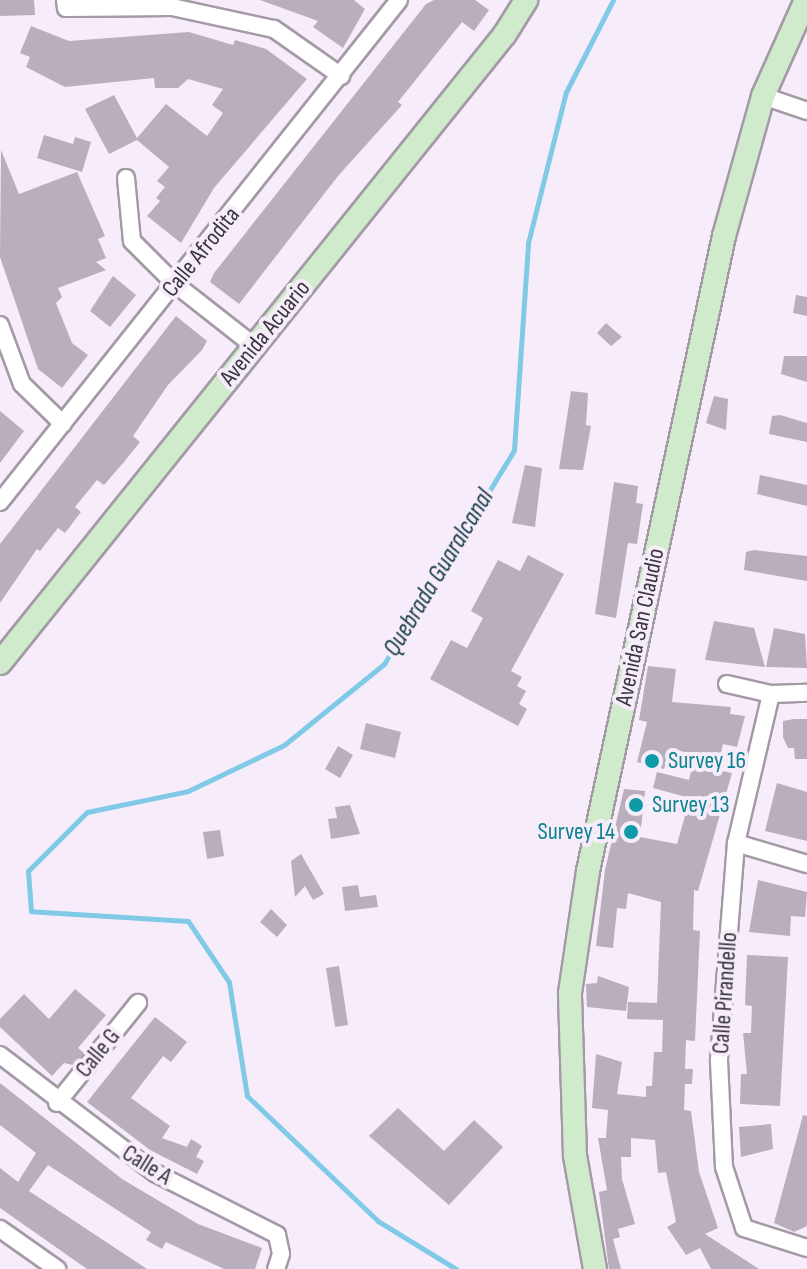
<!DOCTYPE html>
<html>
<head>
<meta charset="utf-8">
<style>
	body { margin:0 }
	#map { position:relative; width:807px; height:1269px; overflow:hidden; background:#f7edfa; font-family:"Sofia Sans Condensed",sans-serif }
	div>[style] { position:absolute }
	.stream>* { height:5px; margin:-2.5px; padding:0 2.5px; transform-origin:2.5px; border-radius:2.5px; background:#80cae8 }
	.building>* { inset:0; background:#b9afbc }
	.roads { filter:drop-shadow(2px 0 #a49aa6) drop-shadow(-2px 0 #a49aa6) drop-shadow(0 2px #a49aa6) drop-shadow(0 -2px #a49aa6) }
	.street>* { height:16px; margin:-8px; padding:0 8px; transform-origin:8px; border-radius:8px; background:#fff }
	.secondary>* { height:22px; margin:-11px; padding:0 11px; transform-origin:11px; border-radius:11px; background:#d0ebcc }
	.dots>* { width:22px; height:22px; translate:-50% -50%; box-sizing:border-box; border:4px solid #f7edfa; border-radius:50% }
	span { translate:-50% -50%; white-space:nowrap; text-align:center; line-height:1.15; -webkit-text-stroke:8px #f7edfa; paint-order:stroke }
	.street-label { font-size:24px; color:#3a363b }
	.culture-label { font-size:24px; color:#0d838f }
	.left { translate:0 -50%; text-align:left }
	.right { translate:-100% -50%; text-align:right }
	.water-label { font-size:26px; color:#1d404d; font-style:italic }
</style>
</head>
<body>
<div id="map">
	<div class="stream">
		<div style="left:456px;top:1269px;width:92px;rotate:-148.4deg"></div>
		<div style="left:378px;top:1221px;width:181px;rotate:-136.3deg"></div>
		<div style="left:247px;top:1096px;width:115px;rotate:-99deg"></div>
		<div style="left:229px;top:982px;width:73px;rotate:-123.9deg"></div>
		<div style="left:188px;top:921px;width:157px;rotate:-176.4deg"></div>
		<div style="left:31px;top:911px;width:40px;rotate:-94.3deg"></div>
		<div style="left:28px;top:871px;width:83px;rotate:-45deg"></div>
		<div style="left:87px;top:812px;width:103px;rotate:-11.7deg"></div>
		<div style="left:188px;top:791px;width:106px;rotate:-25.6deg"></div>
		<div style="left:284px;top:745px;width:129px;rotate:-39deg"></div>
		<div style="left:384px;top:664px;width:250px;rotate:-58.7deg"></div>
		<div style="left:514px;top:450px;width:207px;rotate:-86.1deg"></div>
		<div style="left:528px;top:243px;width:156px;rotate:-75.9deg"></div>
		<div style="left:566px;top:92px;width:103px;rotate:-62.9deg"></div>
	</div>
	<div class="building">
		<div style="clip-path:polygon(0 0,34px 0,35px 15px,0 16px)"></div>
		<div style="clip-path:polygon(260px 0,354px 0,365px 9px,343px 48px,313px 27px,318px 21px)"></div>
		<div style="clip-path:polygon(434px 0,475px 0,489px 10px,474px 31px,462px 22px,398px 102px,402px 105px,338px 176px,239px 304px,210px 282px,214px 273px,426px 4px)"></div>
		<div style="clip-path:polygon(31px 26px,69px 41px,189px 32px,233px 45px,235px 40px,266px 49px,307px 79px,214px 188px,181px 243px,147px 216px,160px 201px,156px 198px,165px 187px,157px 181px,169px 167px,137px 140px,109px 154px,85px 109px,114px 95px,137px 138px,166px 104px,207px 136px,223px 113px,212px 105px,223px 89px,188px 79px,178px 88px,155px 88px,154px 78px,65px 87px,26px 67px,30px 57px,20px 53px)"></div>
		<div style="clip-path:polygon(44px 135px,73px 144px,75px 137px,91px 142px,82px 172px,37px 158px)"></div>
		<div style="clip-path:polygon(1px 150px,19px 194px,77px 172px,105px 236px,98px 239px,106px 258px,96px 262px,106px 270px,58px 288px,62px 297px,56px 303px,72px 343px,88px 355px,62px 388px,38px 369px,0 257px)"></div>
		<div style="clip-path:polygon(113px 276px,136px 295px,110px 327px,90px 311px)"></div>
		<div style="clip-path:polygon(796px 295px,807px 297px,807px 316px,793px 313px)"></div>
		<div style="clip-path:polygon(176px 316px,207px 341px,202px 350px,168px 385px,133px 436px,140px 442px,124px 462px,104px 485px,97px 480px,75px 507px,81px 512px,65px 533px,58px 528px,40px 551px,37px 549px,0 603px,0 544px)"></div>
		<div style="clip-path:polygon(606px 323px,622px 337px,611px 346px,597px 333px)"></div>
		<div style="clip-path:polygon(784px 356px,807px 356px,807px 382px,781px 374px)"></div>
		<div style="clip-path:polygon(571px 391px,588px 393px,586px 425px,591px 426px,583px 470px,559px 469px)"></div>
		<div style="clip-path:polygon(714px 396px,728px 399px,726px 430px,706px 423px)"></div>
		<div style="clip-path:polygon(0 411px,24px 431px,0 463px)"></div>
		<div style="clip-path:polygon(780px 415px,807px 423px,807px 442px,769px 434px,772px 416px)"></div>
		<div style="clip-path:polygon(525px 465px,542px 468px,535px 527px,512px 523px)"></div>
		<div style="clip-path:polygon(760px 475px,807px 485px,807px 506px,757px 494px)"></div>
		<div style="clip-path:polygon(614px 482px,638px 486px,636px 503px,643px 504px,637px 544px,628px 543px,616px 618px,595px 614px)"></div>
		<div style="clip-path:polygon(754px 550px,807px 556px,807px 581px,744px 570px,746px 552px)"></div>
		<div style="clip-path:polygon(528px 555px,564px 574px,511px 671px,522px 677px,517px 686px,526px 691px,519px 704px,527px 709px,518px 726px,430px 679px,451px 640px,467px 648px,483px 618px,471px 611px,498px 560px,520px 571px)"></div>
		<div style="clip-path:polygon(714px 621px,754px 628px,765px 667px,705px 660px)"></div>
		<div style="clip-path:polygon(774px 628px,805px 634px,807px 668px,766px 667px)"></div>
		<div style="clip-path:polygon(648px 666px,676px 669px,672px 702px,731px 707px,730px 714px,745px 716px,737px 747px,723px 744px,717px 770px,732px 773px,698px 891px,694px 890px,693px 930px,700px 931px,695px 1041px,686px 1040px,685px 1069px,693px 1069px,692px 1084px,685px 1084px,684px 1110px,691px 1111px,699px 1172px,718px 1228px,705px 1234px,759px 1269px,711px 1269px,700px 1248px,686px 1255px,667px 1227px,676px 1222px,666px 1172px,658px 1173px,655px 1140px,631px 1138px,631px 1157px,621px 1157px,622px 1179px,635px 1224px,618px 1229px,620px 1237px,613px 1239px,621px 1269px,609px 1269px,599px 1192px,607px 1190px,598px 1138px,606px 1138px,608px 1110px,592px 1108px,596px 1054px,622px 1062px,617px 1094px,646px 1097px,646px 1086px,652px 1086px,654px 1052px,662px 1052px,663px 1020px,627px 1019px,628px 1002px,657px 1003px,661px 902px,628px 893px,626px 909px,617px 908px,613px 948px,596px 946px,605px 870px,624px 789px,645px 791px,640px 837px,677px 844px,690px 798px,653px 788px,657px 772px,689px 780px,695px 755px,670px 748px,664px 769px,637px 762px,647px 722px,639px 720px)"></div>
		<div style="clip-path:polygon(794px 719px,807px 719px,807px 759px,795px 759px,794px 748px,788px 748px,783px 737px,783px 721px)"></div>
		<div style="clip-path:polygon(366px 723px,401px 732px,395px 758px,360px 749px)"></div>
		<div style="clip-path:polygon(338px 746px,353px 755px,340px 778px,325px 769px)"></div>
		<div style="clip-path:polygon(777px 783px,807px 792px,807px 841px,765px 831px)"></div>
		<div style="clip-path:polygon(350px 805px,360px 834px,331px 839px,328px 819px,337px 818px,335px 807px)"></div>
		<div style="clip-path:polygon(220px 830px,224px 856px,207px 859px,203px 832px)"></div>
		<div style="clip-path:polygon(301px 854px,324px 894px,313px 900px,305px 886px,295px 897px,291px 861px)"></div>
		<div style="clip-path:polygon(758px 880px,807px 892px,805px 917px,791px 916px,790px 936px,749px 932px)"></div>
		<div style="clip-path:polygon(358px 885px,360px 897px,376px 895px,378px 907px,345px 911px,342px 887px)"></div>
		<div style="clip-path:polygon(271px 909px,287px 925px,277px 937px,260px 922px)"></div>
		<div style="clip-path:polygon(747px 955px,788px 957px,780px 1106px,740px 1104px,741px 1074px,747px 1074px,743px 1033px,751px 1033px,752px 1006px,745px 1005px)"></div>
		<div style="clip-path:polygon(339px 966px,348px 1025px,335px 1027px,326px 968px)"></div>
		<div style="clip-path:polygon(598px 976px,629px 987px,626px 1011px,587px 1007px,586px 984px,597px 983px)"></div>
		<div style="clip-path:polygon(75px 989px,106px 1015px,78px 1048px,84px 1053px,73px 1065px,64px 1063px,52px 1076px,0 1027px,0 1019px,24px 994px,49px 1019px)"></div>
		<div style="clip-path:polygon(155px 1017px,187px 1042px,171px 1062px,163px 1056px,131px 1098px,170px 1126px,162px 1138px,187px 1147px,191px 1139px,202px 1146px,196px 1157px,204px 1161px,197px 1174px,150px 1150px,87px 1102px)"></div>
		<div style="clip-path:polygon(0 1083px,122px 1179px,198px 1224px,262px 1248px,255px 1269px,224px 1269px,166px 1242px,162px 1249px,146px 1240px,151px 1232px,48px 1165px,29px 1191px,147px 1269px,87px 1269px,20px 1222px,0 1208px,0 1168px,18px 1182px,36px 1153px,0 1125px)"></div>
		<div style="clip-path:polygon(398px 1108px,444px 1151px,474px 1120px,503px 1147px,449px 1205px,369px 1136px)"></div>
		<div style="clip-path:polygon(803px 1115px,807px 1116px,807px 1226px,794px 1232px,774px 1223px)"></div>
		<div style="clip-path:polygon(771px 1124px,773px 1149px,741px 1157px,739px 1127px)"></div>
	</div>
	<div class="roads">
		<div class="street">
			<div style="left:65px;top:0;width:8px;rotate:83deg"></div>
			<div style="left:66px;top:8px;width:106px;rotate:-0.5deg"></div>
			<div style="left:172px;top:7px;width:104px;rotate:12.2deg"></div>
			<div style="left:274px;top:29px;width:82px;rotate:35deg"></div>
			<div style="left:763px;top:96px;width:46px;rotate:18.8deg"></div>
			<div style="left:126px;top:178px;width:63px;rotate:84.6deg"></div>
			<div style="left:132px;top:241px;width:61px;rotate:45deg"></div>
			<div style="left:175px;top:284px;width:100px;rotate:38.1deg"></div>
			<div style="left:0;top:325px;width:63px;rotate:69.6deg"></div>
			<div style="left:22px;top:384px;width:57px;rotate:44.3deg"></div>
			<div style="left:0;top:502px;width:641px;rotate:-51.52deg"></div>
			<div style="left:727px;top:684px;width:45px;rotate:12.8deg"></div>
			<div style="left:771px;top:694px;width:36px;rotate:-2deg"></div>
			<div style="left:771px;top:694px;width:153px;rotate:103.2deg"></div>
			<div style="left:736px;top:843px;width:219px;rotate:94.5deg"></div>
			<div style="left:719px;top:1061px;width:106px;rotate:87.3deg"></div>
			<div style="left:724px;top:1167px;width:64px;rotate:71.8deg"></div>
			<div style="left:744px;top:1228px;width:66px;rotate:17.6deg"></div>
			<div style="left:736px;top:843px;width:74px;rotate:16.5deg"></div>
			<div style="left:0;top:1055px;width:195px;rotate:37.3deg"></div>
			<div style="left:155px;top:1173px;width:137px;rotate:26.9deg"></div>
			<div style="left:277px;top:1235px;width:19px;rotate:78deg"></div>
			<div style="left:281px;top:1254px;width:16px;rotate:108deg"></div>
			<div style="left:57px;top:1103px;width:129px;rotate:-51deg"></div>
			<div style="left:0;top:1229px;width:70px;rotate:35.1deg"></div>
		</div>
		<div class="secondary">
			<div style="left:0;top:663px;width:807px;rotate:-51.24deg"></div>
			<div style="left:505px;top:34px;width:40px;rotate:-58deg"></div>
			<div style="left:595px;top:1269px;width:116px;rotate:-100deg"></div>
			<div style="left:575px;top:1155px;width:162px;rotate:-91.8deg"></div>
			<div style="left:570px;top:993px;width:123px;rotate:-81.6deg"></div>
			<div style="left:588px;top:871px;width:649px;rotate:-77.91deg"></div>
			<div style="left:724px;top:236px;width:145px;rotate:-74.4deg"></div>
			<div style="left:763px;top:96px;width:105px;rotate:-65.9deg"></div>
		</div>
	</div>
	<div class="dots">
		<div style="left:652px;top:761px;background:#0f9aa8"></div>
		<div style="left:636px;top:805px;background:#0f9aa8"></div>
		<div style="left:631px;top:832px;background:#0f9aa8"></div>
	</div>
	<div class="street-label">
		<span style="left:201px;top:252px;rotate:-51deg">Calle Afrodita</span>
		<span style="left:265px;top:333px;rotate:-51deg">Avenida Acuario</span>
		<span style="left:640px;top:627px;rotate:-78deg">Avenida San Claudio</span>
		<span style="left:725px;top:993px;rotate:-86deg">Calle Pirandello</span>
		<span style="left:98px;top:1053px;rotate:-51deg">Calle G</span>
		<span style="left:147px;top:1165px;rotate:32deg">Calle A</span>
	</div>
	<div class="culture-label">
		<span class="left" style="left:668px;top:761px">Survey 16</span>
		<span class="left" style="left:652px;top:805px">Survey 13</span>
		<span class="right" style="left:615px;top:832px">Survey 14</span>
	</div>
	<div class="water-label">
		<span style="left:439px;top:573px;rotate:-59deg">Quebrada Guaralcanal</span>
	</div>
</div>
</body>
</html>
